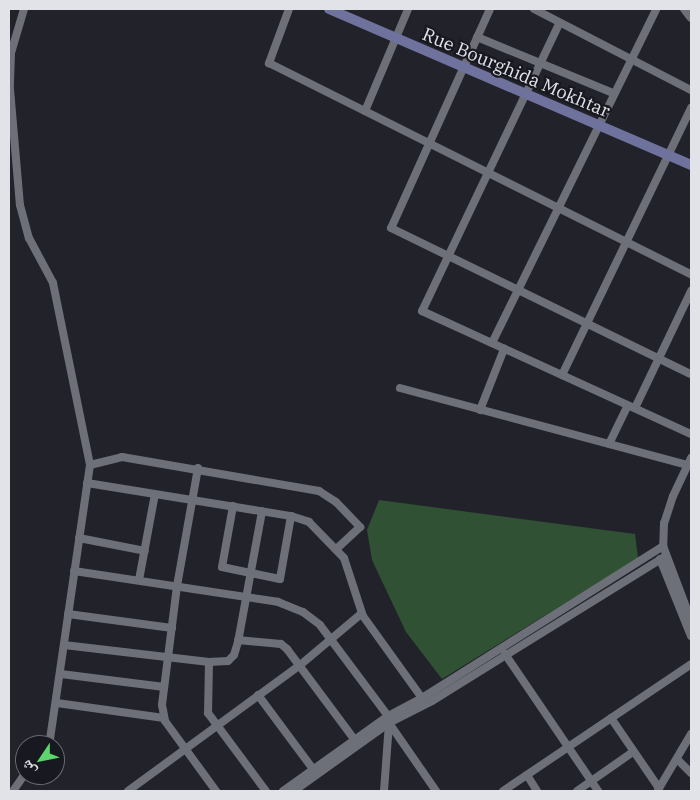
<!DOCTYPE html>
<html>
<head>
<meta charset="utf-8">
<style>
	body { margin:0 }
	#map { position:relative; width:700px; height:800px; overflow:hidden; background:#21222a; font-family:"IBM Plex Serif","Noto Naskh Arabic",serif }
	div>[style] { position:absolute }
	.green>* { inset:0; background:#305133 }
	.minor>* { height:8px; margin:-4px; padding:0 4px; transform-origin:4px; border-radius:4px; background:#6e7079 }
	.secondary>* { height:10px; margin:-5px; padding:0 5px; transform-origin:5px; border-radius:5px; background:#6f729c }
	span { translate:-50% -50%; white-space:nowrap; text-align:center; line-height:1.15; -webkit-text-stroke:4.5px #181920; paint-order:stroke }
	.street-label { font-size:18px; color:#e2e3e8 }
	.frame { position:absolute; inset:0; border:10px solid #e2e3e8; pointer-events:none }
	.north { position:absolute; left:15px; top:735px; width:50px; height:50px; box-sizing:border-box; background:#181920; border:1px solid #696a70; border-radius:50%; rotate:236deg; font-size:14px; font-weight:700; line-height:20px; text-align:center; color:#e2e3e8 }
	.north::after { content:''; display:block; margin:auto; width:18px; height:22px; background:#5cd56d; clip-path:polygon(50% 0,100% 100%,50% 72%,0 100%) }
</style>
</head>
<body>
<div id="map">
	<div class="green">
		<div style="clip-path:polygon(379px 500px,635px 534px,638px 558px,442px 679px,406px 632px,372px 560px,367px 530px)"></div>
	</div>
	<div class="minor">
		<div style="left:24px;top:9px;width:46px;rotate:106.5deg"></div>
		<div style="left:11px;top:53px;width:36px;rotate:92deg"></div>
		<div style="left:10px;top:89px;width:116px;rotate:85.1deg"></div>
		<div style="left:20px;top:205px;width:34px;rotate:75deg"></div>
		<div style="left:29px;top:238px;width:51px;rotate:61.9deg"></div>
		<div style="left:53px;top:283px;width:186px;rotate:78.5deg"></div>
		<div style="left:90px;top:465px;width:283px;rotate:98.3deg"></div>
		<div style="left:289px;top:9px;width:58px;rotate:110.3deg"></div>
		<div style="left:269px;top:63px;width:472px;rotate:26.6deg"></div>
		<div style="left:490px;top:9px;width:240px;rotate:114.3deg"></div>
		<div style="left:391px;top:228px;width:334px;rotate:26deg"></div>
		<div style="left:534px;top:9px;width:177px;rotate:27.3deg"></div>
		<div style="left:684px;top:9px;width:11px;rotate:52deg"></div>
		<div style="left:559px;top:24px;width:318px;rotate:115.5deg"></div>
		<div style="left:422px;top:311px;width:296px;rotate:24.6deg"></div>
		<div style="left:477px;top:37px;width:147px;rotate:22.4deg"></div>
		<div style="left:365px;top:111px;width:111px;rotate:-67.1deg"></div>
		<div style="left:492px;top:343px;width:372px;rotate:-63.8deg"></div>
		<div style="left:562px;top:375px;width:297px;rotate:-64.2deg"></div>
		<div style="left:400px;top:388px;width:298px;rotate:15deg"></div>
		<div style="left:635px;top:408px;width:130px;rotate:-64.4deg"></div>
		<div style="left:480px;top:410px;width:66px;rotate:-68.5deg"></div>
		<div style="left:609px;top:444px;width:43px;rotate:-64deg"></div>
		<div style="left:691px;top:458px;width:42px;rotate:115.3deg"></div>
		<div style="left:673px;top:496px;width:28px;rotate:108deg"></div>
		<div style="left:664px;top:523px;width:23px;rotate:92deg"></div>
		<div style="left:663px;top:546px;width:79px;rotate:69.3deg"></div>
		<div style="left:90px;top:465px;width:33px;rotate:-14deg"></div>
		<div style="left:122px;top:457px;width:200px;rotate:9.8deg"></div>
		<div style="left:319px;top:491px;width:20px;rotate:33deg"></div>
		<div style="left:336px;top:502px;width:35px;rotate:46deg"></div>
		<div style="left:360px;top:527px;width:33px;rotate:137deg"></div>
		<div style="left:198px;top:468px;width:120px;rotate:100.1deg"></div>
		<div style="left:177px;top:586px;width:120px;rotate:97.2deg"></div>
		<div style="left:162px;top:705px;width:16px;rotate:79deg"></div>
		<div style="left:165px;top:721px;width:87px;rotate:53.9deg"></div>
		<div style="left:87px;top:483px;width:207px;rotate:9.2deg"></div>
		<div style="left:291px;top:516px;width:19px;rotate:18deg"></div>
		<div style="left:309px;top:522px;width:50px;rotate:45.8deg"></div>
		<div style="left:344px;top:558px;width:61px;rotate:71.9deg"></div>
		<div style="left:363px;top:616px;width:101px;rotate:54.3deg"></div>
		<div style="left:233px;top:506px;width:62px;rotate:100.2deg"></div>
		<div style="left:222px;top:567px;width:59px;rotate:11.7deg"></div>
		<div style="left:280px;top:579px;width:64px;rotate:-80.1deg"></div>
		<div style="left:79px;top:538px;width:67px;rotate:11.1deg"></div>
		<div style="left:660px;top:559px;width:83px;rotate:68.1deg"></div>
		<div style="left:74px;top:571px;width:206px;rotate:8.6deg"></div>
		<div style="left:278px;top:602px;width:27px;rotate:22deg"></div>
		<div style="left:303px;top:612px;width:21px;rotate:37deg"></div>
		<div style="left:320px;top:625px;width:114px;rotate:53.2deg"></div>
		<div style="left:139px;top:580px;width:87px;rotate:-79.5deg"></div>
		<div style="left:68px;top:614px;width:105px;rotate:7.7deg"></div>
		<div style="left:238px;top:640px;width:43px;rotate:5.3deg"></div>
		<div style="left:281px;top:644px;width:8px;rotate:40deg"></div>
		<div style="left:287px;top:649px;width:112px;rotate:53.3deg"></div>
		<div style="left:64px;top:645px;width:146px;rotate:6.7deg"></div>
		<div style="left:209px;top:662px;width:19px;rotate:-3deg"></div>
		<div style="left:228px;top:661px;width:8px;rotate:-45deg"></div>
		<div style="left:234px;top:655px;width:14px;rotate:-73deg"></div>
		<div style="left:238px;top:642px;width:133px;rotate:-79.6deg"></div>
		<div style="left:505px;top:654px;width:166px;rotate:55.8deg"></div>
		<div style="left:209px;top:662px;width:51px;rotate:91.1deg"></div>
		<div style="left:208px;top:713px;width:97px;rotate:53.4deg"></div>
		<div style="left:61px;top:674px;width:104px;rotate:7.2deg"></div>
		<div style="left:258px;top:695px;width:97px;rotate:53.4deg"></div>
		<div style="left:57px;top:703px;width:108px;rotate:8deg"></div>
		<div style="left:611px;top:718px;width:85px;rotate:55.6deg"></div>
		<div style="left:389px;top:723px;width:83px;rotate:55.3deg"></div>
		<div style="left:677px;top:759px;width:20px;rotate:45deg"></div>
		<div style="left:527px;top:775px;width:19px;rotate:58deg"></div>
		<div style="left:658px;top:790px;width:65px;rotate:-59.5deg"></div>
		<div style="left:13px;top:791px;width:21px;rotate:-55deg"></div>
		<div style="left:128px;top:791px;width:212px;rotate:-36.2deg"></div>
		<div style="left:299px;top:666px;width:81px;rotate:-40deg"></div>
		<div style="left:283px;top:791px;width:129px;rotate:-35.5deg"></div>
		<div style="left:388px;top:716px;width:38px;rotate:-28deg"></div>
		<div style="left:422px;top:698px;width:285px;rotate:-32.2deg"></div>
		<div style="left:294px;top:791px;width:117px;rotate:-35.6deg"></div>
		<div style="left:389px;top:723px;width:48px;rotate:-27.1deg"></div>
		<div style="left:432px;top:701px;width:275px;rotate:-31.8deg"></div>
		<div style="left:384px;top:791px;width:68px;rotate:-85.8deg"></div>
		<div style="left:503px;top:791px;width:227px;rotate:-34deg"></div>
		<div style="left:577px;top:791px;width:68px;rotate:-34.9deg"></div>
	</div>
	<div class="secondary">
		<div style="left:329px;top:9px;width:394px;rotate:23.3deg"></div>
	</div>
	<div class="street-label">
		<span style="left:516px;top:73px;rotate:23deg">Rue Bourghida Mokhtar</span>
	</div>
	<div class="frame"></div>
	<div class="north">ش</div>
</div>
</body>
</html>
